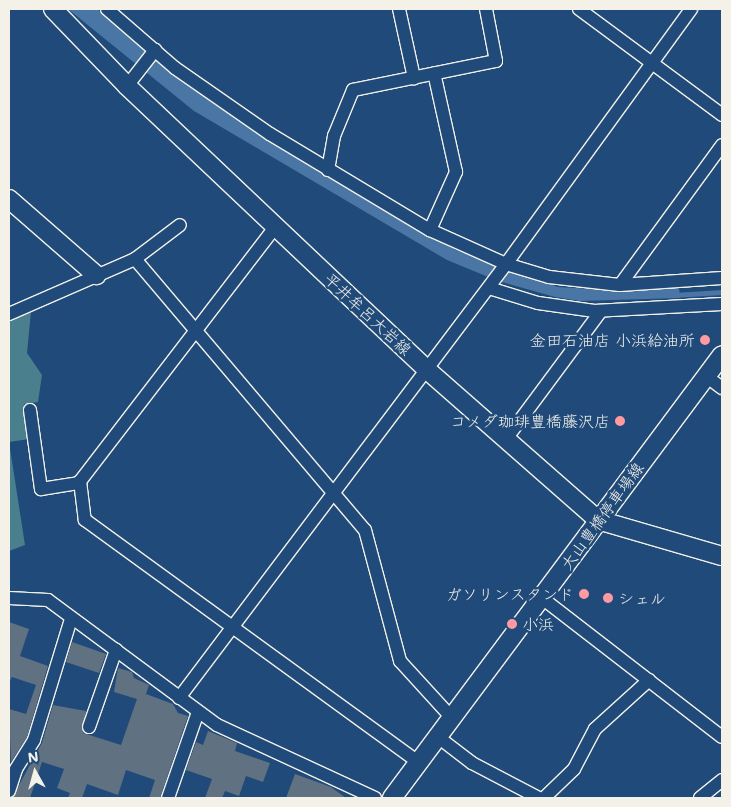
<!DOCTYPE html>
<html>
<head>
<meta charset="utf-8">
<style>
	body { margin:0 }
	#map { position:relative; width:731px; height:807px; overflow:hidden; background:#1f4a7a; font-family:Mali,"Klee One",sans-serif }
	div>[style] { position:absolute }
	.green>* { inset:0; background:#4a7f8d }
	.water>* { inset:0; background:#4976a5 }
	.stream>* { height:4.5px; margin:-2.25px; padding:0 2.25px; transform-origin:2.25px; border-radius:2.25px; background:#4976a5 }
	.building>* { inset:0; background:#607281 }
	.roads { filter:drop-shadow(1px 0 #f4f1e8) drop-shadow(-1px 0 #f4f1e8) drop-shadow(0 1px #f4f1e8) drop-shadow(0 -1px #f4f1e8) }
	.street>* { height:12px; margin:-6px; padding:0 6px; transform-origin:6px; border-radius:6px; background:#1f4a7a }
	.secondary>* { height:18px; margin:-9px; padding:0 9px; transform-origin:9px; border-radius:9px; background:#1f4a7a }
	.dots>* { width:14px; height:14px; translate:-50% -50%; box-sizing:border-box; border:2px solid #1f4a7a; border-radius:50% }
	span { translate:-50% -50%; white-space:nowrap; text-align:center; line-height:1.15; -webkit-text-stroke:5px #1f4a7a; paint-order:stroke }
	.street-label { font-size:16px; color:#f4f1e8 }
	.poi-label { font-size:16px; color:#f4f1e8 }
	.right { translate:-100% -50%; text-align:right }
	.left { translate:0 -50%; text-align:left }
	.frame { position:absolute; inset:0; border:10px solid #f4f1e8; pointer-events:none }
	.north { position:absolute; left:10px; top:747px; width:50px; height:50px; -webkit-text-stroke:4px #1f4a7a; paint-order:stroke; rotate:353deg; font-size:14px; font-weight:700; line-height:20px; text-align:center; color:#f4f1e8 }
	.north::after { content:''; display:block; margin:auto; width:18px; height:22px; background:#f4f1e8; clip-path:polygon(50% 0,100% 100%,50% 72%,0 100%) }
</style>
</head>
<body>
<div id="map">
	<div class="green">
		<div style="clip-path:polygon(21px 310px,31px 312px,27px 353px,42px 375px,38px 402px,24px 404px,29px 439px,9px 442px,25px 545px,9px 551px,9px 316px)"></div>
	</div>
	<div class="water">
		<div style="clip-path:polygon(68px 9px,97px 9px,180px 79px,398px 219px,456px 250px,558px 287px,612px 290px,679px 287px,680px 298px,580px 301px,555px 297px,498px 281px,447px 260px,194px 111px)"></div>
	</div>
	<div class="stream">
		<div style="left:674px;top:295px;width:48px;rotate:-3.6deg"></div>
	</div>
	<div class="building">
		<div style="clip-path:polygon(9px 622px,29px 629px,20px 656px,48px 666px,27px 737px,11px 762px,9px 709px,26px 714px,36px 685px,12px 677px,9px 682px)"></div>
		<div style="clip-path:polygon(72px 642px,106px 654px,99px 673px,66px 662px)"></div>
		<div style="clip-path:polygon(118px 668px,132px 672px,134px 678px,149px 685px,146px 694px,173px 704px,178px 713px,188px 716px,160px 798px,149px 798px,155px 780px,126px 770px,118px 795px,87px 784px,82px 798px,68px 798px,70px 793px,57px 788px,64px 769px,42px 762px,30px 798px,12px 798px,42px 743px,53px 705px,86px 711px,83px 733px,121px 745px,137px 699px,114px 692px)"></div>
		<div style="clip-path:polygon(208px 731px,237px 743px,235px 751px,270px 763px,263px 782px,246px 776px,239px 796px,225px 791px,222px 798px,205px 798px,212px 779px,186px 770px,196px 742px,203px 745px)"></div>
		<div style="clip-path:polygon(295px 774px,331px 787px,346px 798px,286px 798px)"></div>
	</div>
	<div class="roads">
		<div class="street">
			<div style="left:107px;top:9px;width:90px;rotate:40.9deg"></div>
			<div style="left:175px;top:68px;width:116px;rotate:34.8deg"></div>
			<div style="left:270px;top:134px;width:187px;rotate:31deg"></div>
			<div style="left:430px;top:230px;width:83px;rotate:24.1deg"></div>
			<div style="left:506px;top:264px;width:45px;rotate:16.8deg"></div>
			<div style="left:549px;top:277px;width:71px;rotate:6.4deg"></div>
			<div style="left:620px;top:285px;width:102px;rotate:-3.9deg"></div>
			<div style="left:399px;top:9px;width:71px;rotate:77.7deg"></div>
			<div style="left:579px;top:9px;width:178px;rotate:36.5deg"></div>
			<div style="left:127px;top:86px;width:46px;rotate:-52.1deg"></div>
			<div style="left:328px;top:170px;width:35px;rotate:-80deg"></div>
			<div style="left:334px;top:136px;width:50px;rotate:-67.6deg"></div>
			<div style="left:353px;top:90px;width:146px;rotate:-11.5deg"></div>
			<div style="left:496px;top:61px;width:53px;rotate:-100.9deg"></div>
			<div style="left:276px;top:226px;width:322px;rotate:127.5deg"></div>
			<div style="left:80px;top:481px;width:39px;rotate:83deg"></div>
			<div style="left:85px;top:520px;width:412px;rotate:36deg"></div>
			<div style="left:430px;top:230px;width:64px;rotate:-65.9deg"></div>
			<div style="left:456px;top:172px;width:101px;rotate:-102.5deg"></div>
			<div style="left:135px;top:259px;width:355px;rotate:49.7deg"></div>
			<div style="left:365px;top:530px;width:136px;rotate:75deg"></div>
			<div style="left:400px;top:661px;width:77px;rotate:47.6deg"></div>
			<div style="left:620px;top:285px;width:173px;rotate:-53.9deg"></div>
			<div style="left:489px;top:288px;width:51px;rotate:17deg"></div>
			<div style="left:538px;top:303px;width:57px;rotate:8.1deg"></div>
			<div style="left:594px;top:311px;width:128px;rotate:-3.1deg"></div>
			<div style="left:9px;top:314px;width:137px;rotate:-23.6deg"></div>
			<div style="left:135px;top:259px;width:56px;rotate:-37.1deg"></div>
			<div style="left:706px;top:376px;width:20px;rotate:37deg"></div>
			<div style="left:30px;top:410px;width:80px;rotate:82.1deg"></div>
			<div style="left:41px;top:489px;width:39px;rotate:-9deg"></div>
			<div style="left:506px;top:439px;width:159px;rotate:-53.4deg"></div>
			<div style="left:9px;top:598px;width:39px;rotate:3deg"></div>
			<div style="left:48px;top:600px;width:210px;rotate:36.5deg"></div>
			<div style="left:217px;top:725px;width:174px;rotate:24.8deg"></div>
			<div style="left:542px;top:598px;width:227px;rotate:37.7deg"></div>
			<div style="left:179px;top:698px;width:543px;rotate:-53deg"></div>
			<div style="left:506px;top:264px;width:315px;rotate:-54deg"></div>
			<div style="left:89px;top:727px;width:82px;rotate:-70.7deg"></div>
			<div style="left:438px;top:737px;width:43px;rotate:37.4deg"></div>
			<div style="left:472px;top:763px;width:76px;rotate:27.6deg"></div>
			<div style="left:9px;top:791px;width:23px;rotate:-72deg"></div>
			<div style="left:16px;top:769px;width:34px;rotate:-58deg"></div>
			<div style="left:34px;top:740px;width:127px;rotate:-73deg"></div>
			<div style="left:168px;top:798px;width:91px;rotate:-70.8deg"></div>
			<div style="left:544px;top:798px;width:42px;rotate:-44deg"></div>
			<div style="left:574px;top:769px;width:45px;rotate:-62.3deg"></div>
			<div style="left:595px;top:729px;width:73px;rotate:-42.2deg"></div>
			<div style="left:700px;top:798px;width:28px;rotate:-39deg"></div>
		</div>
		<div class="secondary">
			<div style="left:53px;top:9px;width:107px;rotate:46.1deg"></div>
			<div style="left:127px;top:86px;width:412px;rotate:43.4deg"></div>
			<div style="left:426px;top:369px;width:229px;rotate:41.3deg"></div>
			<div style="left:598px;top:520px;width:129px;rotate:16.2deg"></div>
			<div style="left:9px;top:199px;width:116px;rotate:41.1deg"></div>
			<div style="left:392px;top:798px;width:552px;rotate:-53.32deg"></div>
		</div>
	</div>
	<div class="dots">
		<div style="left:705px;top:340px;background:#ff9aa2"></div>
		<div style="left:620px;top:421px;background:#ff9aa2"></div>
		<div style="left:584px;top:594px;background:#ff9aa2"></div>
		<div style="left:608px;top:598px;background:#ff9aa2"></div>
		<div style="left:512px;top:624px;background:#ff9aa2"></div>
	</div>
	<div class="street-label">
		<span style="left:368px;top:314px;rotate:43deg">平井牟呂大岩線</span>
		<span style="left:602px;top:516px;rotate:-54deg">大山豊橋停車場線</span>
	</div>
	<div class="poi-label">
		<span class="right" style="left:695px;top:340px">金田石油店 小浜給油所</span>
		<span class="right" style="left:610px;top:421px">コメダ珈琲豊橋藤沢店</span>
		<span class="right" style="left:574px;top:594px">ガソリンスタンド</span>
		<span class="left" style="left:618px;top:598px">シェル</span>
		<span class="left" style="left:522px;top:624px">小浜</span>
	</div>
	<div class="frame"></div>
	<div class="north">N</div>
</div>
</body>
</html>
